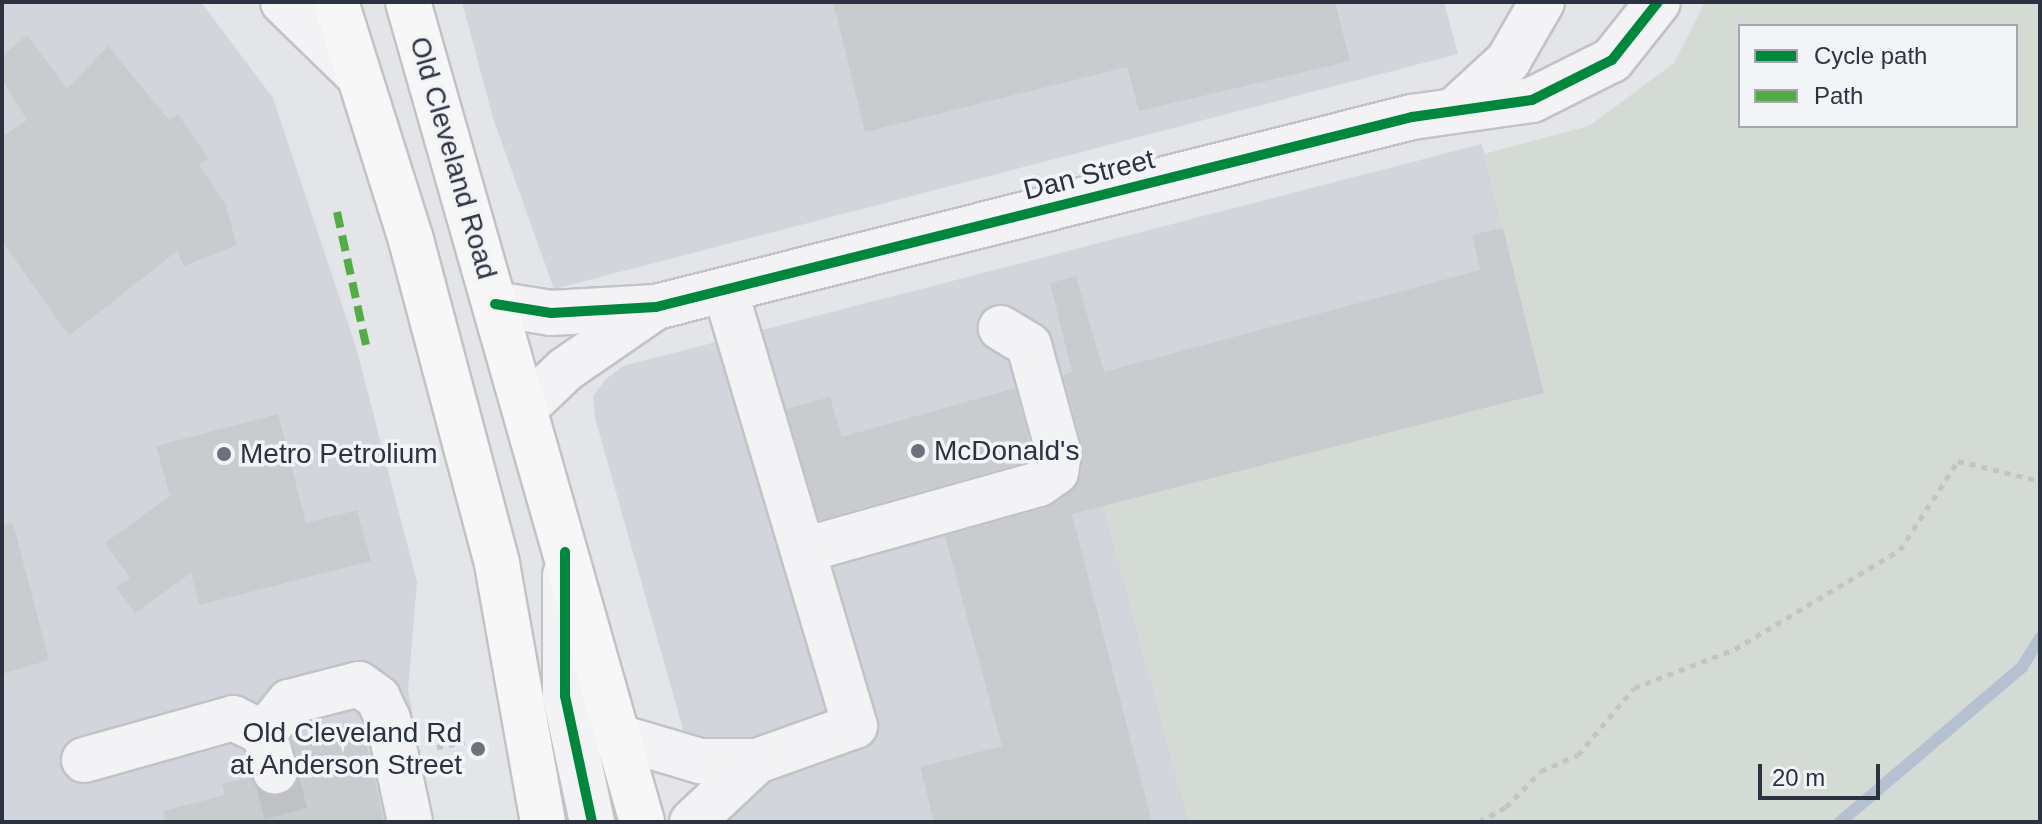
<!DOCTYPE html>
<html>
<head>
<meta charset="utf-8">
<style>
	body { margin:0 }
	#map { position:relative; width:2042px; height:824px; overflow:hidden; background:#e3e5e8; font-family:Arial,sans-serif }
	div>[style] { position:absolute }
	.built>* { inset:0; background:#d2d5db }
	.green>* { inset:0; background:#d4dbd4 }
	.stream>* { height:12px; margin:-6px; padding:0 6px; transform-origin:6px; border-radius:6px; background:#b5c0d0 }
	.building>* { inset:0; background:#c9cccf }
	.minor-tunnel>* { height:44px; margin-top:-22px; transform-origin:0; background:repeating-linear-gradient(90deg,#bec1c6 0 44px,transparent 0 66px) }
	.path>* { height:5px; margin-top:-2.5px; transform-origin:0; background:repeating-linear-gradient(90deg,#c3c3c8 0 6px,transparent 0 12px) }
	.roads { filter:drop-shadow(2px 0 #c2c3c6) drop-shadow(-2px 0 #c2c3c6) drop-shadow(0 2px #c2c3c6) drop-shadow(0 -2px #c2c3c6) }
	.minor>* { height:44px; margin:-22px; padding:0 22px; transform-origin:22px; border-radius:22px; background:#f3f3f5 }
	.major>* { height:44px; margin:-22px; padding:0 22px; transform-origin:22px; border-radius:22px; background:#f7f7f7 }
	.quiet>* { height:8px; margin-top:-4px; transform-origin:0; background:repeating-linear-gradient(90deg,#54ac46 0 16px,transparent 0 24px) }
	.cycleway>* { height:10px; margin:-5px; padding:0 5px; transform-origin:5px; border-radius:5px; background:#00873e }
	.dots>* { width:22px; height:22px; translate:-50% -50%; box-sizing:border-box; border:4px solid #f2f4f7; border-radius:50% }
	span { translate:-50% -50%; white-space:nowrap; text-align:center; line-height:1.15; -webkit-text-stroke:7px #f2f4f7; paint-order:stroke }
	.street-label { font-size:28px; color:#2c3240 }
	.poi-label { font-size:28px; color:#2c3240 }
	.left { translate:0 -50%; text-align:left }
	.right { translate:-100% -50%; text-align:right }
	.frame { position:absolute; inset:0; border:4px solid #2c3240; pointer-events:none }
	.legend { position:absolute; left:1738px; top:24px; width:280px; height:104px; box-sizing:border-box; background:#f2f4f7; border:2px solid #a3a6ae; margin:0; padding:10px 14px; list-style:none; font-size:24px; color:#2c3240 }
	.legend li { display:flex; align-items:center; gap:16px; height:40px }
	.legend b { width:40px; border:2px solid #a3a6ae }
	.scale { position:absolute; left:1758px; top:764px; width:122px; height:36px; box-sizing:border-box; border:4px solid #2c3240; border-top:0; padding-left:10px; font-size:24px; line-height:28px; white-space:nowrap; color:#2c3240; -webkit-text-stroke:6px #f2f4f7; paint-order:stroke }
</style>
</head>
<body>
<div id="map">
	<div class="built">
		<div style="clip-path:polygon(2px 2px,201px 2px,273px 98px,356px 347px,417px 582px,408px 690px,432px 822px,2px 822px)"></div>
		<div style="clip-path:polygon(462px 2px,1444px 2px,1458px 54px,554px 289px,493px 118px)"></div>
		<div style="clip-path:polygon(1482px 144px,1544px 393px,1104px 506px,1189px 822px,722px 822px,686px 740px,595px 418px,593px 396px,606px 379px,623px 366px)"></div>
	</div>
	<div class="green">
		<div style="clip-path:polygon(evenodd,1705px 2px,2040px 2px,2040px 822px,1189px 822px,1104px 506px,1544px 393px,1484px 154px,1589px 126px,1674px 63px,1705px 2px,1740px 26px,2016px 26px,2016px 126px,1740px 126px,1740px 26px)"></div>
	</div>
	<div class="stream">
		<div style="left:1840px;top:822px;width:239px;rotate:-40.4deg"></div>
		<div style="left:2022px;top:667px;width:34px;rotate:-58deg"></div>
	</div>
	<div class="building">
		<div style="clip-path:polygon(833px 2px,1335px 2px,1350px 61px,1139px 111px,1127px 67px,865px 132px)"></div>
		<div style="clip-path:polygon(27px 35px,67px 89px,108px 46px,169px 120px,178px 114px,208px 158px,199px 165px,225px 203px,237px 245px,184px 266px,177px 251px,69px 336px,2px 241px,2px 137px,27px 120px,2px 80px,2px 56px)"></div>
		<div style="clip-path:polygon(1503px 228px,1544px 393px,1072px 514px,1152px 822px,934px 822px,920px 767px,1002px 746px,945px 536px,1046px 508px,1081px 476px,1083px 447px,1063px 375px,1072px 372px,1050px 283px,1076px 276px,1104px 372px,1480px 270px,1472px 235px)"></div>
		<div style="clip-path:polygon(1015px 388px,1033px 455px,1028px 461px,819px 520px,786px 409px,830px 397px,842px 437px)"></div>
		<div style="clip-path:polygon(278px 414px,306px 523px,357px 510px,371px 561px,199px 605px,191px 573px,135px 613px,116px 587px,130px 578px,105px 543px,170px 496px,156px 446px)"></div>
		<div style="clip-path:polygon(13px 523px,49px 660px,2px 674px,2px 525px)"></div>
		<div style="clip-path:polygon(362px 723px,384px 822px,165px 822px,163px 811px,225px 795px,222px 784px,251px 777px,258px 790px,283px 795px,299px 776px,292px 740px)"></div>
	</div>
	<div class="minor-tunnel">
		<div style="left:275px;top:771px;width:53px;rotate:75.7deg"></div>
	</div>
	<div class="path">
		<div style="left:437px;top:747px;width:28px;rotate:-10deg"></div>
		<div style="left:1479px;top:822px;width:31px;rotate:-29deg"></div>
		<div style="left:1506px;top:807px;width:50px;rotate:-45.8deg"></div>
		<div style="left:1541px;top:771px;width:40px;rotate:-23.4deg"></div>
		<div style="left:1578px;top:755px;width:87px;rotate:-50.1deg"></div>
		<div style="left:1634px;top:688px;width:108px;rotate:-21.1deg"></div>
		<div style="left:1735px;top:649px;width:192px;rotate:-31deg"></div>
		<div style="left:1900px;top:550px;width:106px;rotate:-56.9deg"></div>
		<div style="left:1958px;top:461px;width:84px;rotate:13.7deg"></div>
	</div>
	<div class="roads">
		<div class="minor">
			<div style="left:283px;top:2px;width:100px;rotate:44.2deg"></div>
			<div style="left:1459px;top:106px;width:67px;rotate:-42.6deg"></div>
			<div style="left:1508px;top:61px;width:68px;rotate:-60deg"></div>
			<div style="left:495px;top:304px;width:57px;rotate:9.1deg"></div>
			<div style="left:551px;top:313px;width:105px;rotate:-3.3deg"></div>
			<div style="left:656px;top:307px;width:780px;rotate:-14.11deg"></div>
			<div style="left:1412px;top:117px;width:121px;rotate:-8.1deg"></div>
			<div style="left:1532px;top:100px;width:89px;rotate:-26.6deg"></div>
			<div style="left:1612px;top:60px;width:74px;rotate:-51.6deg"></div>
			<div style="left:525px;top:408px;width:57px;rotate:-43.6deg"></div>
			<div style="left:566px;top:369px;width:109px;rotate:-34.6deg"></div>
			<div style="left:804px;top:550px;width:244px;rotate:-15.7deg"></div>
			<div style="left:1039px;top:484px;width:21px;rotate:-35deg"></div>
			<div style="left:1056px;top:472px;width:18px;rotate:-81deg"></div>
			<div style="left:1059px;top:454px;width:113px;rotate:-105.4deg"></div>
			<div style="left:1029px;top:345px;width:33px;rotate:-149deg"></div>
			<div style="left:565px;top:575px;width:121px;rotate:90deg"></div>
			<div style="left:565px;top:696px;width:129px;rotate:77.9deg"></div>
			<div style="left:264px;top:733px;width:40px;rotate:-51deg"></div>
			<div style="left:289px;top:702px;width:72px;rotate:-14.4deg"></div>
			<div style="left:359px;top:684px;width:24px;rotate:36deg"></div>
			<div style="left:378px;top:698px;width:23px;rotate:65deg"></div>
			<div style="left:388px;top:719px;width:105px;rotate:77.9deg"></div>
			<div style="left:616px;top:736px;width:88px;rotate:16.6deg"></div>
			<div style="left:700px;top:761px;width:57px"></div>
			<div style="left:757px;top:761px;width:104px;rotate:-19.7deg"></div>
			<div style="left:855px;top:726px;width:454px;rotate:-106.6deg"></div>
			<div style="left:84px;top:760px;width:155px;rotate:-15.7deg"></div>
			<div style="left:233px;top:718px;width:34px;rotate:26deg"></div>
			<div style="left:264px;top:733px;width:40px;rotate:74deg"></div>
			<div style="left:692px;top:822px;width:89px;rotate:-43.2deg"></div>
		</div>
		<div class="major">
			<div style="left:336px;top:2px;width:250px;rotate:72.5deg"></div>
			<div style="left:411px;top:240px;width:335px;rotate:75.1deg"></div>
			<div style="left:497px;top:564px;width:262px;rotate:79.9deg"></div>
			<div style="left:408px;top:2px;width:853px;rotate:74.07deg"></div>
		</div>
	</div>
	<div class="quiet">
		<div style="left:337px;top:212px;width:141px;rotate:77.7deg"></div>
	</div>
	<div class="cycleway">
		<div style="left:495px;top:304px;width:57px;rotate:9.1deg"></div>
		<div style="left:551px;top:313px;width:105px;rotate:-3.3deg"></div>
		<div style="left:656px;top:307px;width:780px;rotate:-14.11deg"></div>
		<div style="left:1412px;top:117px;width:121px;rotate:-8.1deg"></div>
		<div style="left:1532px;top:100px;width:89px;rotate:-26.6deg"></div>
		<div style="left:1612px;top:60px;width:74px;rotate:-51.6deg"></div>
		<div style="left:565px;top:552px;width:144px;rotate:90deg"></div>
		<div style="left:565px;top:696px;width:129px;rotate:77.9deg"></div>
	</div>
	<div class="dots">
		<div style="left:918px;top:451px;background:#6c717b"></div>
		<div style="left:224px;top:454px;background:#6c717b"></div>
		<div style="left:478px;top:749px;background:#6c717b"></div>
	</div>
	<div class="street-label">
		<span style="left:453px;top:158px;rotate:74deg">Old Cleveland Road</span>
		<span style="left:1089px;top:175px;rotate:-14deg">Dan Street</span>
	</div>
	<div class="poi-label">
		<span class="left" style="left:934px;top:451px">McDonald's</span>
		<span class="left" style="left:240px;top:454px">Metro Petrolium</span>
		<span class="right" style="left:462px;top:749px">Old Cleveland Rd<br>at Anderson Street</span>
	</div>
	<div class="frame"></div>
	<ul class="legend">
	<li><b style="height:10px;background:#00873e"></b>Cycle path</li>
	<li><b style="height:10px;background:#54ac46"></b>Path</li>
	</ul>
	<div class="scale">20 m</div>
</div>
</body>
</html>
